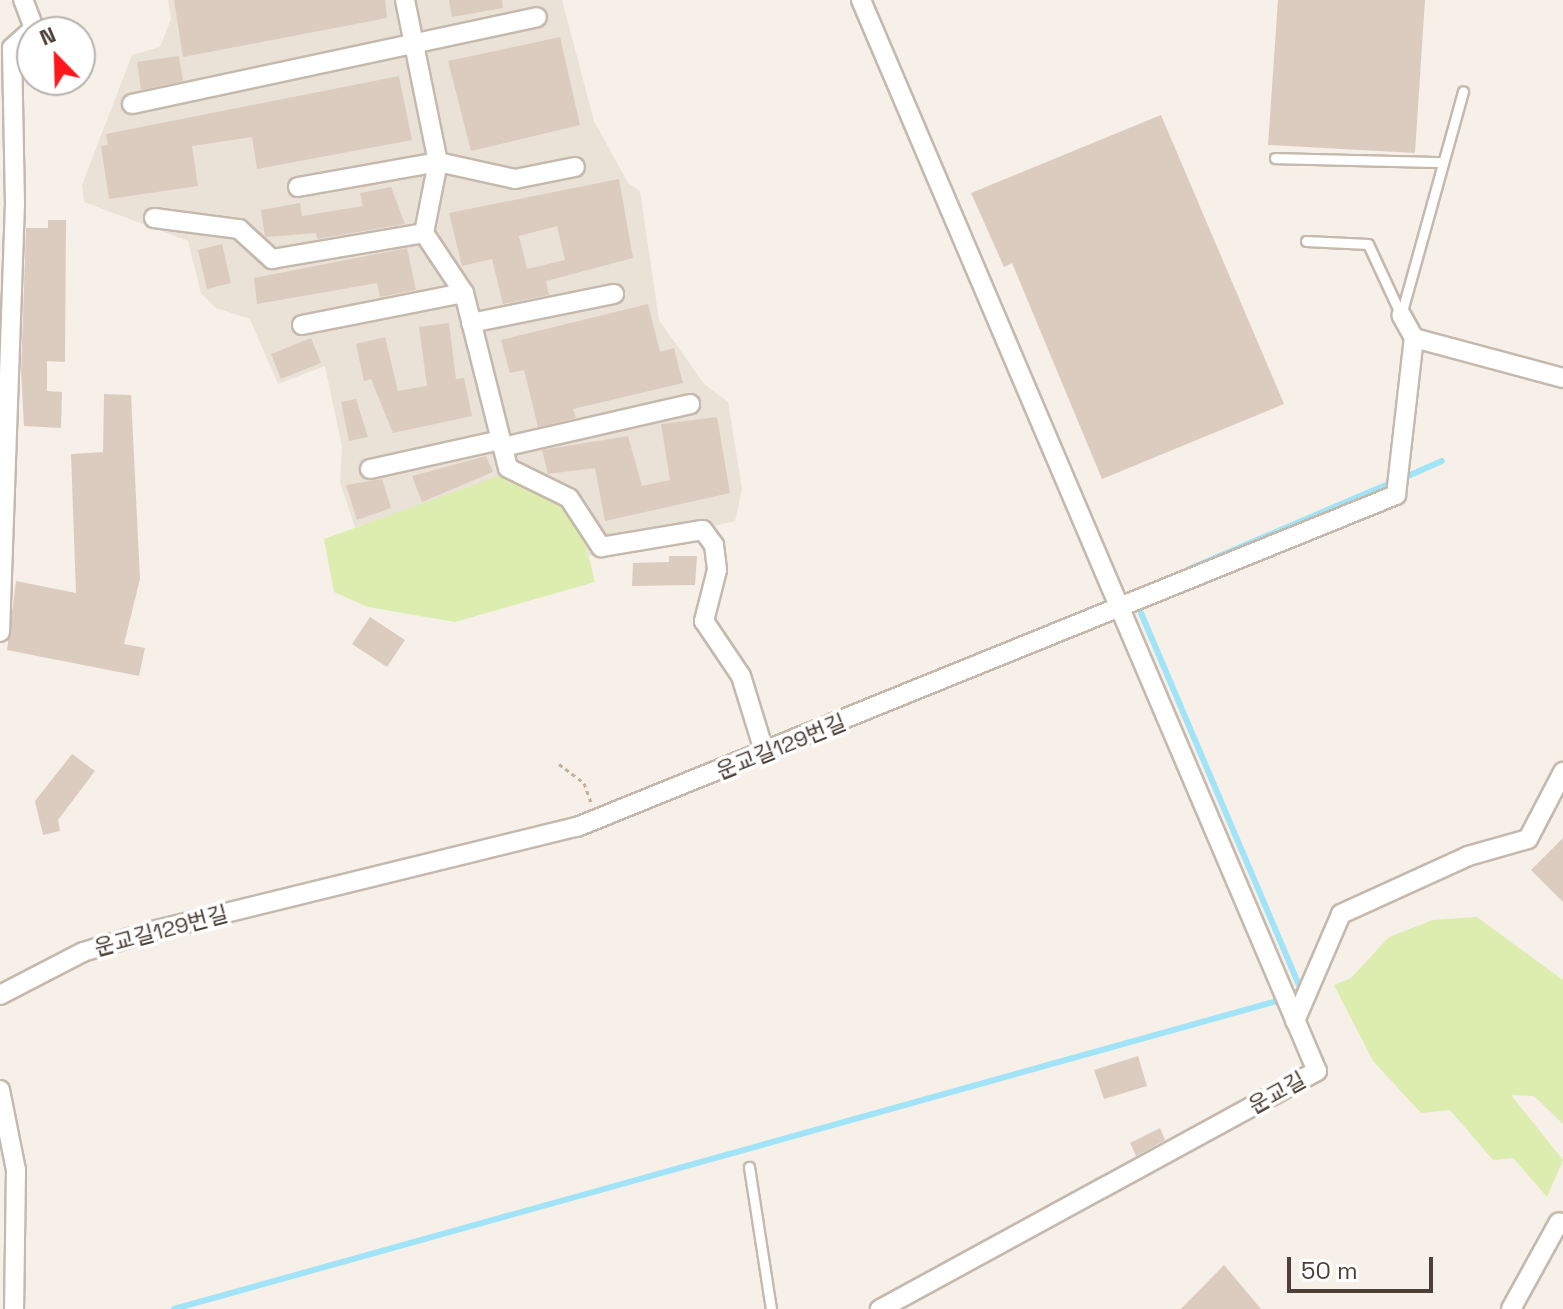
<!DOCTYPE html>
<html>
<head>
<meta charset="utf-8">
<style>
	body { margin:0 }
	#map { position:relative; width:1563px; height:1309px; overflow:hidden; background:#f6f0e9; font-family:"Space Grotesk","Noto Sans KR",sans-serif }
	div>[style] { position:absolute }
	.residential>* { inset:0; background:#eae1d7 }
	.green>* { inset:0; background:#dcedaf }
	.stream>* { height:6px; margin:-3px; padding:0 3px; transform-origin:3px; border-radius:3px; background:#a1e3f7 }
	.building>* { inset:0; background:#dcccc0 }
	.path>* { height:3px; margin-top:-1.5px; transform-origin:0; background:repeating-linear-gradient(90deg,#c6af9a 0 4px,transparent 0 8px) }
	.roads { filter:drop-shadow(2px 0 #c5b9ad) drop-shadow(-2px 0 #c5b9ad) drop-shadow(0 2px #c5b9ad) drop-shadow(0 -2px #c5b9ad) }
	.service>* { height:9px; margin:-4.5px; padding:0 4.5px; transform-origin:4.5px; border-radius:4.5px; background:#fff }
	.minor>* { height:18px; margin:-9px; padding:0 9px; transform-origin:9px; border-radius:9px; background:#fff }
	span { translate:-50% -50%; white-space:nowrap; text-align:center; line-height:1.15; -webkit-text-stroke:7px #fff; paint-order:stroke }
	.street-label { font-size:22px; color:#4b3f36 }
	.north { position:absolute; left:16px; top:16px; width:80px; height:80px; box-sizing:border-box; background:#fff; border:2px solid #b7b2af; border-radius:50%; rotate:337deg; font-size:22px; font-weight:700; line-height:32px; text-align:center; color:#4b3f36 }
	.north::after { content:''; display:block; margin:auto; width:28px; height:36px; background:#ff171c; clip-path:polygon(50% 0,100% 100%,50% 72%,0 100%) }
	.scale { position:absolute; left:1287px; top:1257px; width:146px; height:36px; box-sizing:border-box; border:4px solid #4b3f36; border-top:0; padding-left:10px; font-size:24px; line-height:28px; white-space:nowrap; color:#4b3f36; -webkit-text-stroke:6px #fff; paint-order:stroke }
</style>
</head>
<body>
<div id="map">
	<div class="residential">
		<div style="clip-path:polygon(168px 0,562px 0,594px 121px,628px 183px,640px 191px,659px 320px,704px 384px,728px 402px,742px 489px,735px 521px,589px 556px,582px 530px,422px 509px,355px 527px,340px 483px,342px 446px,325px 366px,278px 384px,250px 319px,216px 308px,201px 293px,188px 241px,84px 202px,82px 185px,132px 55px,160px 47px,171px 19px)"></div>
	</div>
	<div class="green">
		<div style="clip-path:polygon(501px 475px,557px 502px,582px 530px,595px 582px,455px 622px,368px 607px,334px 592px,324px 539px)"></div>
		<div style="clip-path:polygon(1477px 917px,1563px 980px,1563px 1124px,1534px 1096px,1511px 1095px,1563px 1160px,1547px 1197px,1513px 1158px,1493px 1160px,1450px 1110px,1421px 1113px,1373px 1061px,1334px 985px,1351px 978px,1389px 937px,1433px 920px)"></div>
	</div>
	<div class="stream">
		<div style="left:1408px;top:476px;width:37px;rotate:-24deg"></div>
		<div style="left:1189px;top:569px;width:216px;rotate:-23.1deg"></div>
		<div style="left:1141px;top:613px;width:410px;rotate:67deg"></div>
		<div style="left:1301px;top:990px;width:8px;rotate:157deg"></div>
		<div style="left:174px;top:1309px;width:1145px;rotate:-15.6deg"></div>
	</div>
	<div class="building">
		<div style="clip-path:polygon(174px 0,385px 0,387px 18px,183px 57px)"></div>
		<div style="clip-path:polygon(449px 0,502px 0,503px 8px,452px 17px)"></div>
		<div style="clip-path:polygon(1278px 0,1425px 0,1415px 153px,1268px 145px)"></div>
		<div style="clip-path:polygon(560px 37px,580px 125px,471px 151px,448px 61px)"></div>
		<div style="clip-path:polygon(179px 56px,183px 81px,141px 90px,137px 62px)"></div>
		<div style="clip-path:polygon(399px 76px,412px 140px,257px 169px,252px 137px,192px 146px,198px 186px,109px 199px,101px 146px,108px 145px,106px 134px)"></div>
		<div style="clip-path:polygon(1161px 115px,1284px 404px,1102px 479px,1012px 263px,1004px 267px,971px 193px)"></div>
		<div style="clip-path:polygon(evenodd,619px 179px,633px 258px,546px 281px,549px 295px,503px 304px,492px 259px,462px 266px,449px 213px,619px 179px,557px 226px,565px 260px,527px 269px,519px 236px,557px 226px)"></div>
		<div style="clip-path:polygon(391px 187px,405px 224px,317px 239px,316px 233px,265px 237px,261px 210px,300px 203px,302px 216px,363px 206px,360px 193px)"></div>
		<div style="clip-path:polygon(48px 220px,66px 220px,65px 362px,47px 361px,47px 391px,62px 392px,61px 428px,24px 426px,21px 371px,26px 228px,48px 228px)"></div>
		<div style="clip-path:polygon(222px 244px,231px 283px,207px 289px,198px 250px)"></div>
		<div style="clip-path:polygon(407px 248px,416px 290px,380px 297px,377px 283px,257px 304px,254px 278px)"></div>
		<div style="clip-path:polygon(648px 304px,660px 352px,674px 348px,683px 383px,573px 409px,576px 418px,538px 427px,524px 370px,510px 373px,501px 340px)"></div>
		<div style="clip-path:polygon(449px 323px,456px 379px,464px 378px,472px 416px,393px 433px,371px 379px,364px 381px,356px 344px,385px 337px,398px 391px,427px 386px,419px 327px)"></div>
		<div style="clip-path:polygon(311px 338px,321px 363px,281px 379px,271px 354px)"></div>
		<div style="clip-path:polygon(104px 394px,131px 395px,140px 579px,124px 644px,145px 648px,139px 676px,7px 650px,16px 581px,76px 593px,71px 454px,103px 452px)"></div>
		<div style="clip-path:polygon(356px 399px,368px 437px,349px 441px,341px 402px)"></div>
		<div style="clip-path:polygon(717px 417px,730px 493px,605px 521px,595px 468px,548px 474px,542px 450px,628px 436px,642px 486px,670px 480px,661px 424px)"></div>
		<div style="clip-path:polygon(486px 456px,493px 472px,422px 502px,412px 476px)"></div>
		<div style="clip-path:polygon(382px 479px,391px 508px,357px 520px,346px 485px)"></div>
		<div style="clip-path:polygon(669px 556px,697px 556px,695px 585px,632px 586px,633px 563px,669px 562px)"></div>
		<div style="clip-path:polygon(370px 617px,405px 640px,387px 667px,352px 644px)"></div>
		<div style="clip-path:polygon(72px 754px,95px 771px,58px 820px,60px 831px,43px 835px,35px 801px)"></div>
		<div style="clip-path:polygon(1563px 838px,1563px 902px,1531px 870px)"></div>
		<div style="clip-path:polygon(1138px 1056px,1147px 1086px,1104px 1099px,1094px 1070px)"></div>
		<div style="clip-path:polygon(1160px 1128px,1165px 1140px,1136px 1156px,1130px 1143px)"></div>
		<div style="clip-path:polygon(1224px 1265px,1261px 1309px,1181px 1309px)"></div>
	</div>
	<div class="path">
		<div style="left:559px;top:764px;width:31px;rotate:37deg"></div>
		<div style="left:584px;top:783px;width:20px;rotate:70deg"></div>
	</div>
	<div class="roads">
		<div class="service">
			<div style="left:1275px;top:158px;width:166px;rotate:1.4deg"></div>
			<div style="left:1306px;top:241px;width:62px;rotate:2.8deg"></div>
			<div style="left:1368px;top:244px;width:78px;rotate:65.1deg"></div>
			<div style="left:1401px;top:315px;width:232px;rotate:-74.5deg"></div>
			<div style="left:749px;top:1167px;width:144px;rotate:81.2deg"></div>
		</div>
		<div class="minor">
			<div style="left:405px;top:0;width:165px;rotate:78.5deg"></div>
			<div style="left:438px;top:162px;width:72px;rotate:101.2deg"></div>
			<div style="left:424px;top:233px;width:72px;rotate:56.3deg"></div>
			<div style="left:464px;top:293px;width:180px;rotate:75.9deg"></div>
			<div style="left:508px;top:468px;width:68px;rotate:26.2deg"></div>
			<div style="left:569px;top:498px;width:59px;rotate:56.9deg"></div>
			<div style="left:601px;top:547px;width:103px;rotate:-9.5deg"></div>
			<div style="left:703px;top:530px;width:19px;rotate:54deg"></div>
			<div style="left:714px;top:545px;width:25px;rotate:83deg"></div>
			<div style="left:717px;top:570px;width:53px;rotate:104.3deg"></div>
			<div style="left:704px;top:621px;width:66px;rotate:56.1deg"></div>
			<div style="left:741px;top:676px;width:82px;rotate:72.9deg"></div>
			<div style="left:861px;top:0;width:1164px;rotate:66.94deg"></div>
			<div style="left:1317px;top:1071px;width:498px;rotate:151.4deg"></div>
			<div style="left:132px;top:104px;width:414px;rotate:-12.1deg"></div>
			<div style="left:298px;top:187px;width:142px;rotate:-10.1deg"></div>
			<div style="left:438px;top:162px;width:79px;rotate:12.4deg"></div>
			<div style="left:515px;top:179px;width:61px;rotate:-11.3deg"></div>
			<div style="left:154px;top:218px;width:86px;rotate:7.4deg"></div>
			<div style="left:239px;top:229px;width:45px;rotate:42.3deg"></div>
			<div style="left:272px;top:259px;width:154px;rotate:-9.7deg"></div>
			<div style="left:471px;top:323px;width:146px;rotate:-11.5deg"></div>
			<div style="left:302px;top:325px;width:165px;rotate:-11.2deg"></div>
			<div style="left:1414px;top:338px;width:154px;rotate:15deg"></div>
			<div style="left:503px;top:447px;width:192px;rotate:-12.9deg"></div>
			<div style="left:370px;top:469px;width:134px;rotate:-12.5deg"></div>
			<div style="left:0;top:632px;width:427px;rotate:-88deg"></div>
			<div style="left:15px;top:205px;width:157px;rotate:-91.1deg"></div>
			<div style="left:12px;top:48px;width:30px;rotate:-42deg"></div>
			<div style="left:34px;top:28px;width:30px;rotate:-111deg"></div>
			<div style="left:0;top:995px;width:93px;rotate:-27.4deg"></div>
			<div style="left:83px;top:952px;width:72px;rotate:-16.9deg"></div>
			<div style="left:152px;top:931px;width:438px;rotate:-13.8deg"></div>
			<div style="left:577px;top:827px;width:884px;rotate:-22.07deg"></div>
			<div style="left:1396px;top:495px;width:158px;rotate:-83.5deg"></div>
			<div style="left:1414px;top:338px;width:26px;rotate:-119deg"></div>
			<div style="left:1295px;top:1021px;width:116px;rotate:-66.7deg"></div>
			<div style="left:1341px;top:914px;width:140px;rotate:-24.5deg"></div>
			<div style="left:1468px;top:856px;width:62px;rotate:-15.8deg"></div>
			<div style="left:1528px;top:839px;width:76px;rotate:-62.4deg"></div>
			<div style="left:0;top:1090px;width:82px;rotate:78.7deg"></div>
			<div style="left:16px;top:1170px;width:139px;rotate:90.8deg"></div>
			<div style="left:1511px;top:1309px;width:99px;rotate:-61.1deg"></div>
		</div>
	</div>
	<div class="street-label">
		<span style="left:781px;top:747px;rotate:-22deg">운교길129번길</span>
		<span style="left:161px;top:931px;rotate:-15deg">운교길129번길</span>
		<span style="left:1277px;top:1093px;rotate:-29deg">운교길</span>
	</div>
	<div class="north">N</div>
	<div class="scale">50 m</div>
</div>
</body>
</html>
